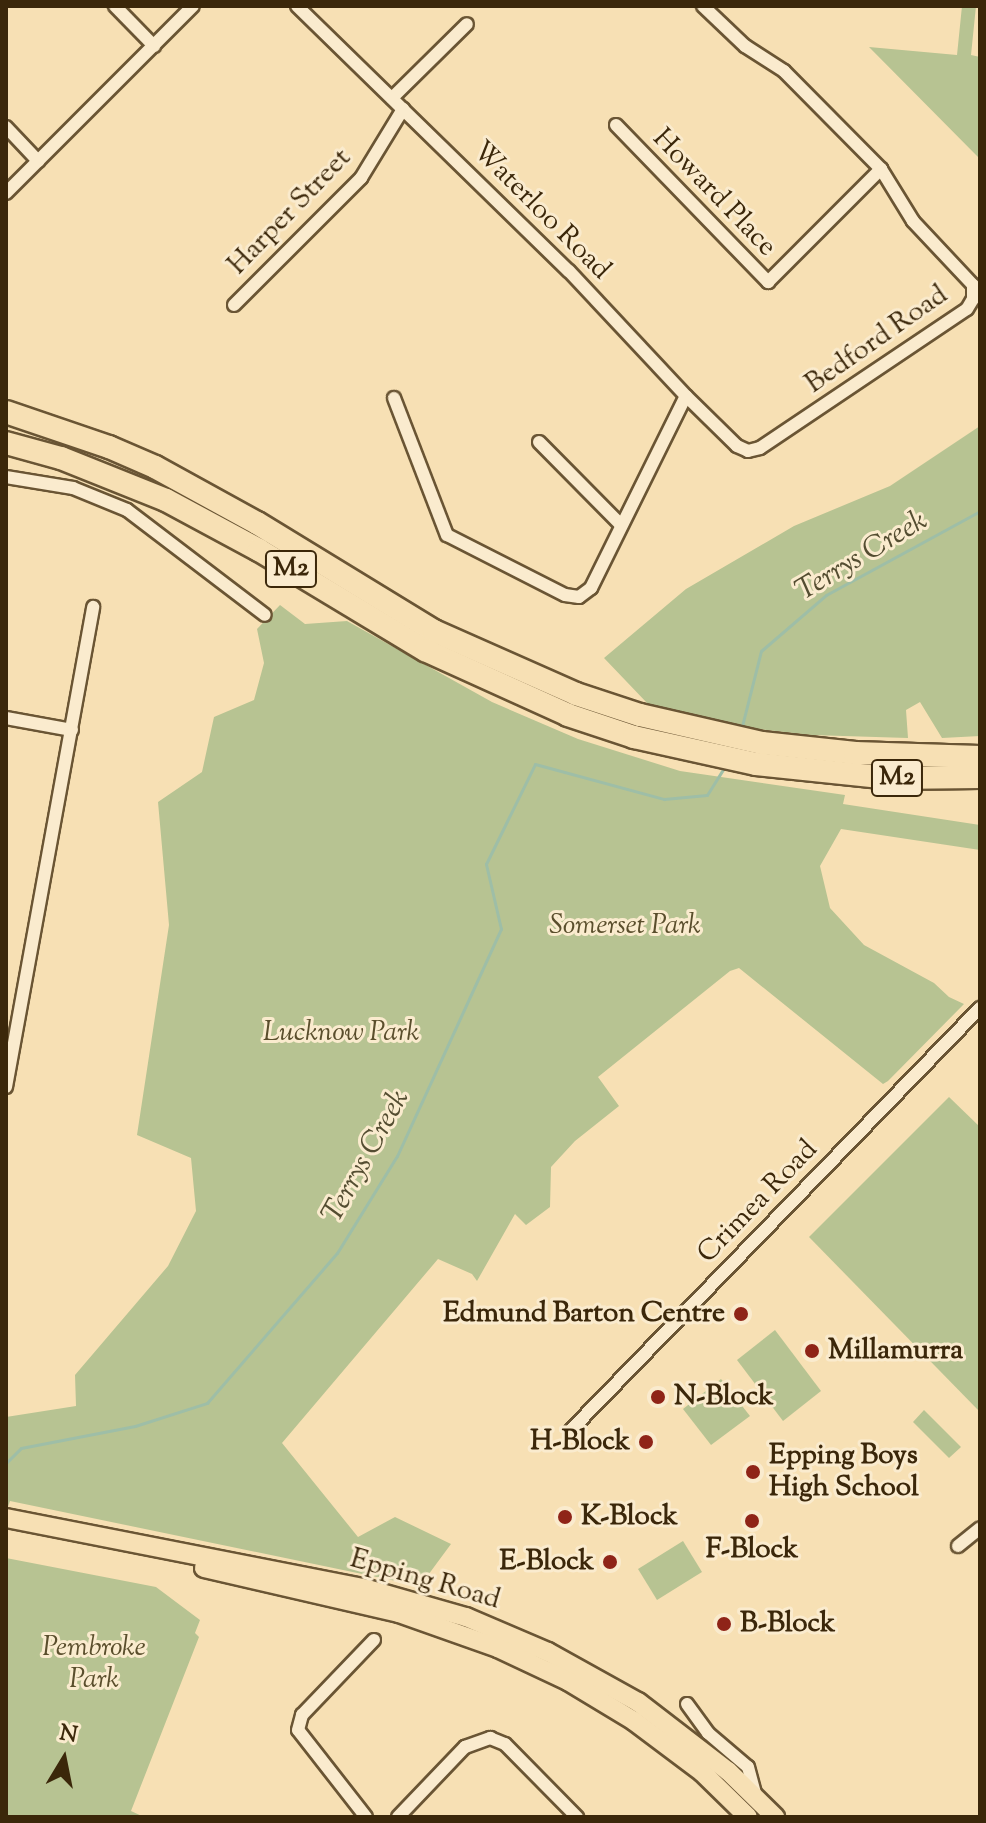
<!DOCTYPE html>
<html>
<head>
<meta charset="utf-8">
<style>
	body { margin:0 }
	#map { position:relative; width:986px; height:1823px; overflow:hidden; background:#f7e0b4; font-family:"Sorts Mill Goudy",serif }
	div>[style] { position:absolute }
	.green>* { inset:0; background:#b7c392 }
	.stream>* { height:3px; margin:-1.5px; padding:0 1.5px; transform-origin:1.5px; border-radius:1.5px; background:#9ebea7 }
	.roads { filter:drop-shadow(2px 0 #6a5534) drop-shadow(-2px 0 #6a5534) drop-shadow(0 2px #6a5534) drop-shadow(0 -2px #6a5534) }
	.street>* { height:12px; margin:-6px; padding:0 6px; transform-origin:6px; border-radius:6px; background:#faebce }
	.primary>* { height:18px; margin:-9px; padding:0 9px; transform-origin:9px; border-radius:9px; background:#f7e0b4 }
	.highway>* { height:22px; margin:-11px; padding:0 11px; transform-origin:11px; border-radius:11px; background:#f7e0b4 }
	.dots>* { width:22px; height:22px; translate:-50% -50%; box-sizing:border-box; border:4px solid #faebce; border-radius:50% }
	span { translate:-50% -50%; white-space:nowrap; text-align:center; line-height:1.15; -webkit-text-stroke:6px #faebce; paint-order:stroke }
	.shield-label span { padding:2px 6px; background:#faebce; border:2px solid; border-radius:6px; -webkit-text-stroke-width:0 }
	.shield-label { font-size:26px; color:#3b270a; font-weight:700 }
	.street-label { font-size:28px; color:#3b270a }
	.park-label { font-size:28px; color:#5a4e2c; font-style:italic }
	.poi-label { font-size:28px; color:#3b270a; font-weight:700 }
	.right { translate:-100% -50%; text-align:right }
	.left { translate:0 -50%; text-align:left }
	.water-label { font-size:30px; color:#544d31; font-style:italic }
	.frame { position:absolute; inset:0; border:8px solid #3b270a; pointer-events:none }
	.north { position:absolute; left:24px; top:1719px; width:80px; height:80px; -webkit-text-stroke:6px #faebce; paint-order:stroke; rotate:10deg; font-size:22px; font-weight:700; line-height:32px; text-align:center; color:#3b270a }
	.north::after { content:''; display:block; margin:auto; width:28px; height:36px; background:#3b270a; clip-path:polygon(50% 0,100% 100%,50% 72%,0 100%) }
</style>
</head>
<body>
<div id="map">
	<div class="green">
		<div style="clip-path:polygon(962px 6px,976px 6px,971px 55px,980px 57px,978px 157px,869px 47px,957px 55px)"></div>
		<div style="clip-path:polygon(980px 426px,980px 736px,942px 738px,920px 702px,906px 710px,908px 738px,811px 735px,731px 726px,648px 704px,604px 658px,686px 589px,794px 526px,890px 486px)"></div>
		<div style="clip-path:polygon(280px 605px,305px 624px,347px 621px,492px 702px,578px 739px,680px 771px,845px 795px,843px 804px,980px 825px,980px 850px,841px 829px,820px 866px,830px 908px,864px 945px,934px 983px,949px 997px,964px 1004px,888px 1081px,883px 1084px,739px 968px,730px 971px,598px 1077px,619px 1106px,575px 1141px,551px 1167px,550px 1207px,526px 1225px,515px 1214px,477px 1281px,472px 1274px,438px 1259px,282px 1443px,358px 1537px,395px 1517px,451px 1544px,420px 1586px,10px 1501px,6px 1512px,6px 1417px,76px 1406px,75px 1375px,168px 1266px,196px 1211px,191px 1158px,137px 1135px,169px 925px,158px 802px,202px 772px,214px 717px,254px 700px,264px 663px,257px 629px)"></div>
		<div style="clip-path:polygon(949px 1097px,980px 1127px,980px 1412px,809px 1237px)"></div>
		<div style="clip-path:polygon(775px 1330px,821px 1391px,783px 1421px,737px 1360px)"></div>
		<div style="clip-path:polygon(721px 1379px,750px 1416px,711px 1445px,683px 1409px)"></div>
		<div style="clip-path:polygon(924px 1410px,961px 1447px,949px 1458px,913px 1422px)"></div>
		<div style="clip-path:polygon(683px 1541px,702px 1572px,657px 1600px,638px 1569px)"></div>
		<div style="clip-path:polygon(6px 1558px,156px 1587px,200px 1620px,195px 1633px,199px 1637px,131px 1811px,144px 1817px,6px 1817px)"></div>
	</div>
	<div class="stream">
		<div style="left:741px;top:730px;width:81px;rotate:-75.8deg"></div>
		<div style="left:761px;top:651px;width:86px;rotate:-40.7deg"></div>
		<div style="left:826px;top:595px;width:175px;rotate:-28.6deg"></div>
		<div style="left:6px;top:1463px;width:21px;rotate:-45deg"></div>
		<div style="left:21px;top:1448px;width:116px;rotate:-10.9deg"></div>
		<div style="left:135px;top:1426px;width:76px;rotate:-17.7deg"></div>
		<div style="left:207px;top:1403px;width:198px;rotate:-49.1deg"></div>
		<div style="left:337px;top:1253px;width:114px;rotate:-58.3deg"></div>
		<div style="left:397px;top:1156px;width:250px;rotate:-65.4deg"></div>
		<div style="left:501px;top:929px;width:67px;rotate:-103deg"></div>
		<div style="left:486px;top:864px;width:111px;rotate:-63.9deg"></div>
		<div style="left:535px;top:764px;width:134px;rotate:15.2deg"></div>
		<div style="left:664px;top:799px;width:43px;rotate:-5.3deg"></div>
		<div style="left:707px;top:795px;width:34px;rotate:-58deg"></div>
	</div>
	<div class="roads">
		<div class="street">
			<div style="left:115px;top:6px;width:56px;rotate:45.7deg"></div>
			<div style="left:297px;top:6px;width:380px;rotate:44.3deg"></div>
			<div style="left:569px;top:271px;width:171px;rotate:46.9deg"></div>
			<div style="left:686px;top:396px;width:71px;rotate:44.4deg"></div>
			<div style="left:737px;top:446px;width:12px;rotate:24deg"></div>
			<div style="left:748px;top:451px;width:12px;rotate:-14deg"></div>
			<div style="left:760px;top:448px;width:249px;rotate:-33.9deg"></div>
			<div style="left:967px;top:309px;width:12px;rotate:-59deg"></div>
			<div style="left:973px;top:299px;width:14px;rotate:-90deg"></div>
			<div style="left:973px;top:285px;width:88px;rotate:-133.2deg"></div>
			<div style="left:913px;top:221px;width:61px;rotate:-121.6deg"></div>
			<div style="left:881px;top:169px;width:138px;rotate:-134.7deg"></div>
			<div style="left:784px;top:71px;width:46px;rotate:-147.3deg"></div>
			<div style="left:745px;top:46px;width:58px;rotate:-136.4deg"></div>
			<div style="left:392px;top:98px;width:105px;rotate:-44.6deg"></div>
			<div style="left:616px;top:125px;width:219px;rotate:45.9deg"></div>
			<div style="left:768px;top:282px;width:160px;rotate:-45deg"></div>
			<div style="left:6px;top:127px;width:47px;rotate:46.7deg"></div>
			<div style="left:6px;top:193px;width:264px;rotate:-45deg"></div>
			<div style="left:234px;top:305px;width:180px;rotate:-45deg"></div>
			<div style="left:361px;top:178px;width:81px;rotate:-58.7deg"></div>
			<div style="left:394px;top:398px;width:147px;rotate:68.9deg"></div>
			<div style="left:447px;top:535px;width:132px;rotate:27deg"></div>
			<div style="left:565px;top:595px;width:14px;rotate:8deg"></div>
			<div style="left:579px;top:597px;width:15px;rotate:-37deg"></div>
			<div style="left:591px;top:588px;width:214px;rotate:-63.7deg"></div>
			<div style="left:539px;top:442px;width:117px;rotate:45.3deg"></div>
			<div style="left:6px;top:477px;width:68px;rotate:9.3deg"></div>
			<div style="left:73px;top:488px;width:58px;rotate:22.2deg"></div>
			<div style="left:127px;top:510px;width:173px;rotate:37.3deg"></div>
			<div style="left:6px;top:718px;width:67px;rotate:10.3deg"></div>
			<div style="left:6px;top:1087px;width:488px;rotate:-79.7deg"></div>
			<div style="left:571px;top:1430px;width:588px;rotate:-45.9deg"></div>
			<div style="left:958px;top:1546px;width:28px;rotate:-39deg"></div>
			<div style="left:687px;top:1704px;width:36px;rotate:54deg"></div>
			<div style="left:708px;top:1733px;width:52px;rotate:40.4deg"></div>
			<div style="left:748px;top:1767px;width:31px;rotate:75deg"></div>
			<div style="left:366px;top:1817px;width:110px;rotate:-128deg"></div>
			<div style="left:298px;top:1730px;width:16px;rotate:-75deg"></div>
			<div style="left:302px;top:1715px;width:104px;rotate:-46.2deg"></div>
			<div style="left:398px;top:1817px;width:97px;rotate:-46.3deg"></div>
			<div style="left:465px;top:1747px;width:27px;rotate:-20deg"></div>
			<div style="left:490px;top:1738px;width:16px;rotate:22deg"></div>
			<div style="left:505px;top:1744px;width:103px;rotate:45.4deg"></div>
		</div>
		<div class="primary">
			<div style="left:6px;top:1518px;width:368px;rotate:11.1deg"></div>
			<div style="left:367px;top:1589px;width:103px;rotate:15.8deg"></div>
			<div style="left:466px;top:1617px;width:89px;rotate:23.1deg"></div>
			<div style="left:548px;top:1652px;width:103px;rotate:29.1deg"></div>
			<div style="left:638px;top:1702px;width:113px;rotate:37.5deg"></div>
			<div style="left:728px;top:1771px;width:66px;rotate:44.4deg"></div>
			<div style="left:204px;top:1568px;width:200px;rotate:13deg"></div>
			<div style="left:399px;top:1613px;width:105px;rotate:19.5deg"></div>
			<div style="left:498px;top:1648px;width:77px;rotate:25.2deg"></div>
			<div style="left:568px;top:1681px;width:77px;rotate:31.2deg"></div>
			<div style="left:634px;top:1721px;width:85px;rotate:36.9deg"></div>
			<div style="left:702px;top:1772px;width:64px;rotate:44.4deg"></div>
		</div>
		<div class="highway">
			<div style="left:6px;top:412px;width:109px;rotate:18.8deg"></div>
			<div style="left:109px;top:447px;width:50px;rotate:23.5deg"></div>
			<div style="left:155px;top:467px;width:116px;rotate:28.8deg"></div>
			<div style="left:257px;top:523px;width:207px;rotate:31.4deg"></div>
			<div style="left:434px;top:631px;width:155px;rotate:23.9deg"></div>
			<div style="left:576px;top:694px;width:67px;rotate:18.2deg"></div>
			<div style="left:640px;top:715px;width:125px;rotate:12.9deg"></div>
			<div style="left:762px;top:743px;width:94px;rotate:6.1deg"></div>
			<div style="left:855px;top:753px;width:125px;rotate:1.8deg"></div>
			<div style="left:6px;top:443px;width:57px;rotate:15.3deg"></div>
			<div style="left:61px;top:458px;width:113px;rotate:21.8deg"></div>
			<div style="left:166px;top:500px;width:106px;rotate:28.3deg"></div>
			<div style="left:259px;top:550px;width:194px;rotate:31.1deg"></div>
			<div style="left:425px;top:650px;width:157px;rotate:24.4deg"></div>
			<div style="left:568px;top:715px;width:70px;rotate:18.4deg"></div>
			<div style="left:634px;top:737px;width:125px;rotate:12.5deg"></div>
			<div style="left:756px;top:764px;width:135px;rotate:6deg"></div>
			<div style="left:890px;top:778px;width:90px;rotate:-0.6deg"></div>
		</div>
	</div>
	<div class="dots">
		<div style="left:741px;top:1314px;background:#8f2418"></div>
		<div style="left:812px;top:1351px;background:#8f2418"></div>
		<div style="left:658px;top:1397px;background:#8f2418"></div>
		<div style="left:646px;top:1442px;background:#8f2418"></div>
		<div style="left:753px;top:1472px;background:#8f2418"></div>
		<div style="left:565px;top:1517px;background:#8f2418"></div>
		<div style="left:752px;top:1521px;background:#8f2418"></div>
		<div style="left:610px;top:1562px;background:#8f2418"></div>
		<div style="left:724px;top:1624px;background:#8f2418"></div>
	</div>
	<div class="shield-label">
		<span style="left:291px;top:569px">M2</span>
		<span style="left:897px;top:778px">M2</span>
	</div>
	<div class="street-label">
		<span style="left:714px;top:193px;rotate:46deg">Howard Place</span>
		<span style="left:541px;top:211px;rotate:45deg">Waterloo Road</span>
		<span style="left:290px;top:212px;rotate:-46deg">Harper Street</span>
		<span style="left:877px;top:340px;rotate:-35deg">Bedford Road</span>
		<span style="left:758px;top:1202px;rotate:-46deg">Crimea Road</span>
		<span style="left:425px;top:1580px;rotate:16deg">Epping Road</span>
	</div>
	<div class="park-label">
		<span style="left:625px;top:926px">Somerset Park</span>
		<span style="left:341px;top:1033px">Lucknow Park</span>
		<span style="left:94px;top:1664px">Pembroke<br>Park</span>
	</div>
	<div class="poi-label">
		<span class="right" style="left:725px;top:1314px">Edmund Barton Centre</span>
		<span class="left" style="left:828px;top:1351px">Millamurra</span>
		<span class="left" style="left:674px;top:1397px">N-Block</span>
		<span class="right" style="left:630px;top:1442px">H-Block</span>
		<span class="left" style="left:769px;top:1472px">Epping Boys<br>High School</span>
		<span class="left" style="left:581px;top:1517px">K-Block</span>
		<span style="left:752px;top:1550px">F-Block</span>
		<span class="right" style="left:594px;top:1562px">E-Block</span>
		<span class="left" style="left:740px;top:1624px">B-Block</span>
	</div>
	<div class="water-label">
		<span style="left:862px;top:557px;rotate:-31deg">Terrys Creek</span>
		<span style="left:367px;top:1157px;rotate:-61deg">Terrys Creek</span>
	</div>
	<div class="frame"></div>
	<div class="north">N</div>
</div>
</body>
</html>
